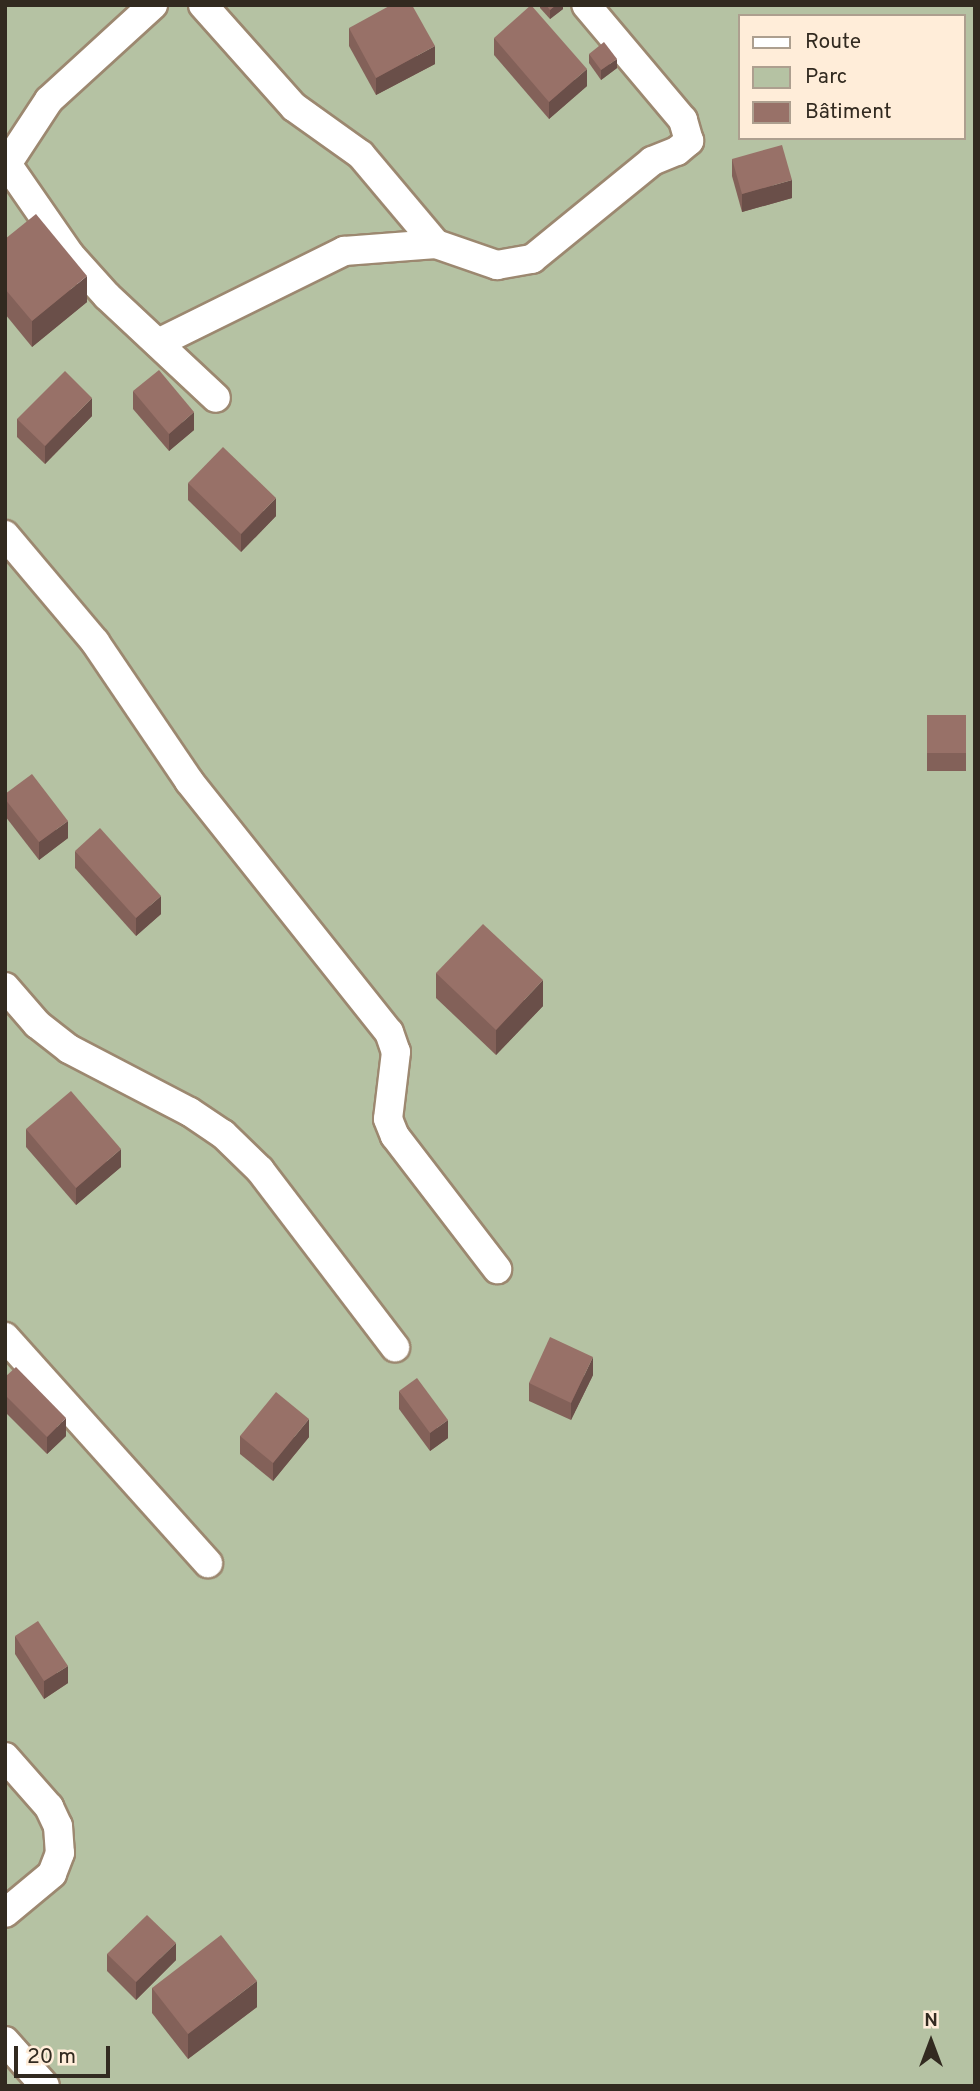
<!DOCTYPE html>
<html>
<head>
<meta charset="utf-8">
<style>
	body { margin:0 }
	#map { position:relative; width:980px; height:2091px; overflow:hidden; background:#ffedd9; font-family:Overpass,sans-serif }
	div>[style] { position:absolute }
	.green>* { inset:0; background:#b5c2a3 }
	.roads { filter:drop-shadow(2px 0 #9c8870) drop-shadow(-2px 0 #9c8870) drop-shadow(0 2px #9c8870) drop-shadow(0 -2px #9c8870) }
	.minor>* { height:28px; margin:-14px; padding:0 14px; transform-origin:14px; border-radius:14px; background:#fff }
	.wall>* { inset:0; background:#836159 }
	.shaded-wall>* { inset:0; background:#6a4f49 }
	.building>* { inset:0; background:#987168 }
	span { translate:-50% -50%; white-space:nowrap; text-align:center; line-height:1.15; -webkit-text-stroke:6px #ffedd9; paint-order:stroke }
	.frame { position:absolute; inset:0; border:7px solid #322a20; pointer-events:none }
	.legend { position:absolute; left:738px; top:14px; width:228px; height:126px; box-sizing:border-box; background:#ffedd9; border:2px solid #ad9f8f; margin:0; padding:9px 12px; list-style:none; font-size:21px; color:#322a20 }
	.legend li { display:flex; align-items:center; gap:14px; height:35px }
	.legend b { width:35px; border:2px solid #ad9f8f }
	.north { position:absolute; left:896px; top:2007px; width:70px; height:70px; -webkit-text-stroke:5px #ffedd9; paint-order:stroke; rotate:0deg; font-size:19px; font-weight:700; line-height:28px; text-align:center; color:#322a20 }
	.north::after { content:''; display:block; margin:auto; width:24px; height:32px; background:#322a20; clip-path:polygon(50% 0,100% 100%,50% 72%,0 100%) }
	.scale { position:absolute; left:14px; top:2046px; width:96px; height:32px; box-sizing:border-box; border:4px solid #322a20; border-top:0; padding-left:9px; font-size:21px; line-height:24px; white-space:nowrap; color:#322a20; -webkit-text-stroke:5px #ffedd9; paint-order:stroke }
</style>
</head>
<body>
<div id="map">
	<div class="green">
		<div style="clip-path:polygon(evenodd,5px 5px,975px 5px,975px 2086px,5px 2086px,5px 5px,740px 16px,964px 16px,964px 138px,740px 138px,740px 16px)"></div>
	</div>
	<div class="roads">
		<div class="minor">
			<div style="left:203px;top:5px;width:137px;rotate:48.3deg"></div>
			<div style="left:294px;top:107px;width:82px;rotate:35.6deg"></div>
			<div style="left:361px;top:155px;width:116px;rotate:49.9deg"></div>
			<div style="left:5px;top:161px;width:114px;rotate:55.3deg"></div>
			<div style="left:70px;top:255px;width:55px;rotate:47.9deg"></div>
			<div style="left:107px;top:296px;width:149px;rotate:43.1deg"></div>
			<div style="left:5px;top:167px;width:80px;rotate:-56.7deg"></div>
			<div style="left:49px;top:100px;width:141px;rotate:-42.4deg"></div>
			<div style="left:158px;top:343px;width:208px;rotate:-26.3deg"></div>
			<div style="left:344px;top:251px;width:92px;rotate:-4.4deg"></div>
			<div style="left:436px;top:244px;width:65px;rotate:19deg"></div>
			<div style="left:497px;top:265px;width:36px;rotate:-10deg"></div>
			<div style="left:532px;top:259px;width:155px;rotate:-39.2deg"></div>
			<div style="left:652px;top:161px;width:27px;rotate:-22deg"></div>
			<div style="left:677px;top:151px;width:16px;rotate:-40deg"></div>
			<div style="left:689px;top:141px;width:22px;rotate:-106deg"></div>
			<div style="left:683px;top:120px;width:150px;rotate:-130.1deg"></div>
			<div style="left:5px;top:535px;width:140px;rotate:49.9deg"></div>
			<div style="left:95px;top:642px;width:168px;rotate:55.9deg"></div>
			<div style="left:189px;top:781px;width:321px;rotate:51.5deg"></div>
			<div style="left:389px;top:1032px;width:21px;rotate:71deg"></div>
			<div style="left:396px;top:1052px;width:67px;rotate:96.8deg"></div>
			<div style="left:388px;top:1119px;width:18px;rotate:68deg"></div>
			<div style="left:395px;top:1136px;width:168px;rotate:52.5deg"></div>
			<div style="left:5px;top:987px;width:49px;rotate:49.1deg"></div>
			<div style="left:37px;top:1024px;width:41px;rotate:38deg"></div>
			<div style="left:69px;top:1049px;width:136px;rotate:27.5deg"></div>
			<div style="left:190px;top:1112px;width:40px;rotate:34deg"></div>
			<div style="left:223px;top:1134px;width:52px;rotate:44.2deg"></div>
			<div style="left:260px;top:1170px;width:223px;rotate:52.7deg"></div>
			<div style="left:5px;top:1337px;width:304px;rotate:48.1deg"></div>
			<div style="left:5px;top:1757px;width:67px;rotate:48.7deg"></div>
			<div style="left:49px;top:1807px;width:21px;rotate:65deg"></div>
			<div style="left:58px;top:1826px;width:27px;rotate:86deg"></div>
			<div style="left:60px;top:1853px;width:22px;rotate:111deg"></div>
			<div style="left:52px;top:1874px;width:61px;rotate:140.3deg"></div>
			<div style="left:5px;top:2041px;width:60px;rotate:48.4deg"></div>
		</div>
	</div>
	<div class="wall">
		<div style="clip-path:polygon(540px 5px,563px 5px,563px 9px,550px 19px,540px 8px)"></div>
		<div style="clip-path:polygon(349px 28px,435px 64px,376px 95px,349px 46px)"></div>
		<div style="clip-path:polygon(494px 38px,587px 86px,549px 119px,494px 55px)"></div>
		<div style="clip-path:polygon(589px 54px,617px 68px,601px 80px,589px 63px)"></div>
		<div style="clip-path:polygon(732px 159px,792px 198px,742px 212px,732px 176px)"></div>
		<div style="clip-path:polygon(5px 239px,87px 302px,32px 347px,5px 314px)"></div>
		<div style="clip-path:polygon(133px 391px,194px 430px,169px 451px,133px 409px)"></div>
		<div style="clip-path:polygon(92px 416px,45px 464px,17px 437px,17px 419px)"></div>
		<div style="clip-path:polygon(188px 483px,276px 516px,241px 552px,188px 500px)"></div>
		<div style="clip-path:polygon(927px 715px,966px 715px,966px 771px,927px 771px)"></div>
		<div style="clip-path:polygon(5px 794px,68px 838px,39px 860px,5px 816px)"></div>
		<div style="clip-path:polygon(75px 851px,161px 914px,136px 936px,75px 868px)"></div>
		<div style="clip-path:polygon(436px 973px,543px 1006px,496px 1055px,436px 998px)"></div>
		<div style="clip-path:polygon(26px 1129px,121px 1167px,76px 1205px,26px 1147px)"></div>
		<div style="clip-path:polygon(593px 1375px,571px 1420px,529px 1401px,529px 1383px)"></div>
		<div style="clip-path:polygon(5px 1377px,66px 1436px,47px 1454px,5px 1412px)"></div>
		<div style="clip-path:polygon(399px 1391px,448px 1438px,430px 1451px,399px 1409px)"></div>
		<div style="clip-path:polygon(240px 1436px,309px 1437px,273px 1481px,240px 1454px)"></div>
		<div style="clip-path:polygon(15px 1636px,68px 1683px,44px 1699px,15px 1654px)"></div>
		<div style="clip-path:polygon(107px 1954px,176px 1960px,136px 2000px,107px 1971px)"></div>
		<div style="clip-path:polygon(152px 1988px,257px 2007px,188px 2059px,152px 2013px)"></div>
	</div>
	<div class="shaded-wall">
		<div style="clip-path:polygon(556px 5px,563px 5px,563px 9px,550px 19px,550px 10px)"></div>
		<div style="clip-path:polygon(435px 46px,435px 64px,376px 95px,376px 78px)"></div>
		<div style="clip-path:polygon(617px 59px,617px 68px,601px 80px,601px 70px)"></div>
		<div style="clip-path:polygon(587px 69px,587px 86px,549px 119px,549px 102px)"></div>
		<div style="clip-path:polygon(792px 180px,792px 198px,742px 212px,742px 194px)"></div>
		<div style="clip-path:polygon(87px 276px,87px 302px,32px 347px,32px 321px)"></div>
		<div style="clip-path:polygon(92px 398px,92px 416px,45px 464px,45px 446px)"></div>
		<div style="clip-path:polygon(194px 412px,194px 430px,169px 451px,169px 434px)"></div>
		<div style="clip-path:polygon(276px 498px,276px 516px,241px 552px,241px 534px)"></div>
		<div style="clip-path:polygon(68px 821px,68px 838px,39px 860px,39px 842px)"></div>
		<div style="clip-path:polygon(161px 896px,161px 914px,136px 936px,136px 918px)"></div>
		<div style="clip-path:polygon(543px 980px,543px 1006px,496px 1055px,496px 1030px)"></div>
		<div style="clip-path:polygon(121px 1149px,121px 1167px,76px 1205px,76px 1188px)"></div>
		<div style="clip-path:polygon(593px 1357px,593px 1375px,571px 1420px,571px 1403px)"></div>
		<div style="clip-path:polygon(66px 1418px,66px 1436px,47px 1454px,47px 1437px)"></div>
		<div style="clip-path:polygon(309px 1419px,309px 1437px,273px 1481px,273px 1463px)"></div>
		<div style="clip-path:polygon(448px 1420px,448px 1438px,430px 1451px,430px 1433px)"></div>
		<div style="clip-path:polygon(68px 1666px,68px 1683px,44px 1699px,44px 1681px)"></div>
		<div style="clip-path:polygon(176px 1943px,176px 1960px,136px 2000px,136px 1982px)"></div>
		<div style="clip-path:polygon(257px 1981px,257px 2007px,188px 2059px,188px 2034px)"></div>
	</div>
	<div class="building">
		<div style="clip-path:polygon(391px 5px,412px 5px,435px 46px,376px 78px,349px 28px)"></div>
		<div style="clip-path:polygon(531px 5px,587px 69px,549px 102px,494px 38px)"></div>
		<div style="clip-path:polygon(546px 5px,556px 5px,550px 10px)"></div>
		<div style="clip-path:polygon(604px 42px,617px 59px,601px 70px,589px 54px)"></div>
		<div style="clip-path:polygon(782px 145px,792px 180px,742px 194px,732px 159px)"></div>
		<div style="clip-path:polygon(36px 214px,87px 276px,32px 321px,5px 289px,5px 239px)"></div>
		<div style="clip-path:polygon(159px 370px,194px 412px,169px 434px,133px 391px)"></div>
		<div style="clip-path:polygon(65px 371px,92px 398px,45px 446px,17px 419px)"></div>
		<div style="clip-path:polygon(223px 447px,276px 498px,241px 534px,188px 483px)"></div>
		<div style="clip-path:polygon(927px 715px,966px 715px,966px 753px,927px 753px)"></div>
		<div style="clip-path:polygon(32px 774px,68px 821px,39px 842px,5px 799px,5px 794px)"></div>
		<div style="clip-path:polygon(100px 828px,161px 896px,136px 918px,75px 851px)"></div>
		<div style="clip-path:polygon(483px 924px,543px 980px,496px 1030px,436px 973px)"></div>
		<div style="clip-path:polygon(71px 1091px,121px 1149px,76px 1188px,26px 1129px)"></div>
		<div style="clip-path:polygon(550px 1337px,593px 1357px,571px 1403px,529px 1383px)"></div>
		<div style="clip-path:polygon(16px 1367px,66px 1418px,47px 1437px,5px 1395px,5px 1377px)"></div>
		<div style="clip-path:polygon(417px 1378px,448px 1420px,430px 1433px,399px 1391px)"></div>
		<div style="clip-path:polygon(276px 1392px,309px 1419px,273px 1463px,240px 1436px)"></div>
		<div style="clip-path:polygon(38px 1621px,68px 1666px,44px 1681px,15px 1636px)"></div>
		<div style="clip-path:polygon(147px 1915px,176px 1943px,136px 1982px,107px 1954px)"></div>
		<div style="clip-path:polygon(221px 1935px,257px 1981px,188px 2034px,152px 1988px)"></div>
	</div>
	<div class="frame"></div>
	<ul class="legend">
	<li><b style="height:9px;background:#fff"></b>Route</li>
	<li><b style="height:19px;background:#b5c2a3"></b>Parc</li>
	<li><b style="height:19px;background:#987168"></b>Bâtiment</li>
	</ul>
	<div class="north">N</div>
	<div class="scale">20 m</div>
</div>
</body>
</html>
